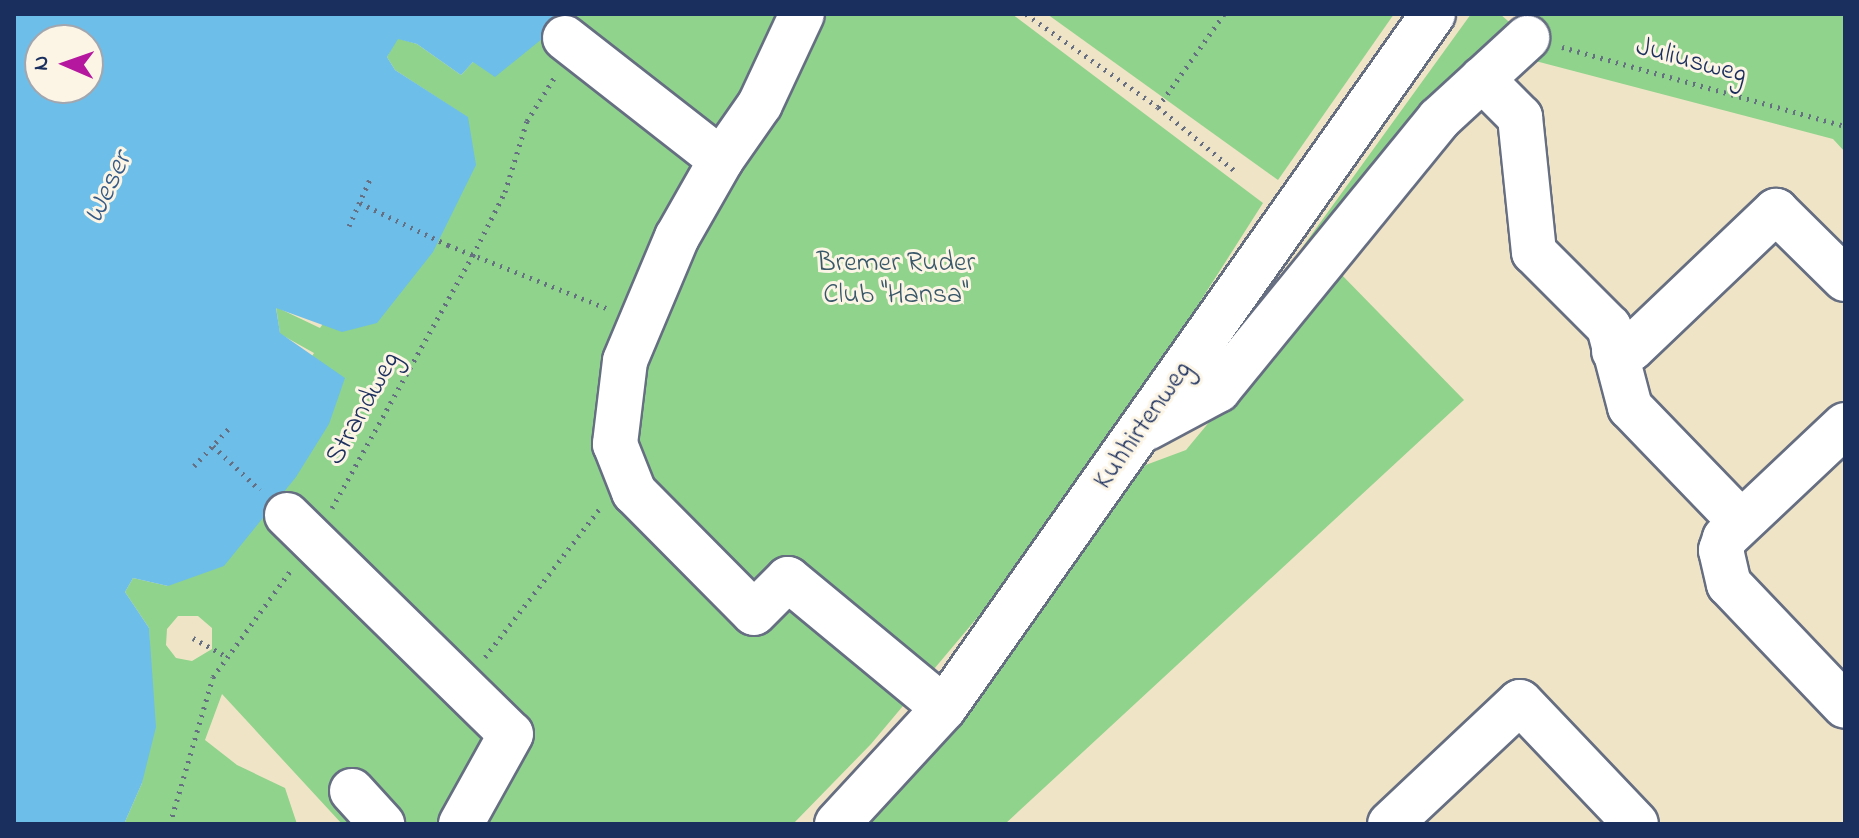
<!DOCTYPE html>
<html>
<head>
<meta charset="utf-8">
<style>
	body { margin:0 }
	#map { position:relative; width:1859px; height:838px; overflow:hidden; background:#f0e4c6; font-family:"Indie Flower",sans-serif }
	div>[style] { position:absolute }
	.green>* { inset:0; background:#8fd38c }
	.water>* { inset:0; background:#6dbee8 }
	.path>* { height:5px; margin-top:-2.5px; transform-origin:0; background:repeating-linear-gradient(90deg,#666e82 0 2px,transparent 0 8px) }
	.roads { filter:drop-shadow(2px 0 #666e82) drop-shadow(-2px 0 #666e82) drop-shadow(0 2px #666e82) drop-shadow(0 -2px #666e82) }
	.minor>* { height:44px; margin:-22px; padding:0 22px; transform-origin:22px; border-radius:22px; background:#fff }
	span { translate:-50% -50%; white-space:nowrap; text-align:center; line-height:1.15; -webkit-text-stroke:6px #fcf5e5; paint-order:stroke }
	.street-label { font-size:28px; color:#1b2f5e }
	.park-label { font-size:28px; color:#38586a }
	.water-label { font-size:30px; color:#345a87; font-style:italic }
	.frame { position:absolute; inset:0; border:16px solid #1b2f5e; pointer-events:none }
	.north { position:absolute; left:24px; top:24px; width:80px; height:80px; box-sizing:border-box; background:#fcf5e5; border:2px solid #a2a6af; border-radius:50%; rotate:272deg; font-size:22px; font-weight:700; line-height:32px; text-align:center; color:#1b2f5e }
	.north::after { content:''; display:block; margin:auto; width:28px; height:36px; background:#b5179e; clip-path:polygon(50% 0,100% 100%,50% 72%,0 100%) }
</style>
</head>
<body>
<div id="map">
	<div class="green">
		<div style="clip-path:polygon(evenodd,563px 14px,1012px 14px,1263px 203px,1154px 374px,1008px 581px,871px 744px,793px 824px,342px 824px,222px 694px,205px 740px,237px 765px,285px 788px,297px 824px,124px 824px,142px 783px,150px 670px,149px 628px,125px 592px,133px 578px,168px 586px,314px 353px,280px 334px,276px 307px,320px 328px,467px 117px,395px 70px,387px 57px,397px 38px,417px 44px,461px 75px,473px 62px,558px 26px,563px 14px,178px 616px,198px 616px,212px 628px,212px 649px,192px 661px,176px 658px,166px 645px,167px 629px,178px 616px)"></div>
		<div style="clip-path:polygon(1047px 14px,1394px 14px,1278px 180px)"></div>
		<div style="clip-path:polygon(1471px 14px,1500px 14px,1516px 28px,1527px 14px,1845px 14px,1845px 152px,1833px 139px,1524px 58px,1494px 41px,1450px 78px,1242px 348px,1234px 342px)"></div>
		<div style="clip-path:polygon(1336px 269px,1464px 400px,1005px 824px,866px 824px,919px 769px,1143px 466px,1186px 450px)"></div>
	</div>
	<div class="water">
		<div style="clip-path:polygon(evenodd,14px 14px,563px 14px,558px 26px,495px 77px,473px 62px,461px 75px,417px 44px,398px 39px,387px 57px,395px 70px,468px 117px,476px 165px,433px 252px,377px 323px,342px 332px,276px 308px,280px 333px,345px 378px,329px 424px,296px 477px,224px 566px,168px 586px,133px 578px,125px 592px,149px 628px,156px 727px,142px 783px,124px 824px,14px 824px,14px 14px,40px 40px,88px 40px,88px 88px,40px 88px,40px 40px)"></div>
	</div>
	<div class="path">
		<div style="left:1026px;top:14px;width:161px;rotate:35.2deg"></div>
		<div style="left:1158px;top:107px;width:99px;rotate:39.7deg"></div>
		<div style="left:1562px;top:47px;width:294px;rotate:15.6deg"></div>
		<div style="left:1158px;top:107px;width:114px;rotate:-54.6deg"></div>
		<div style="left:360px;top:203px;width:98px;rotate:25.5deg"></div>
		<div style="left:448px;top:245px;width:173px;rotate:21.7deg"></div>
		<div style="left:349px;top:226px;width:51px;rotate:-65.9deg"></div>
		<div style="left:213px;top:446px;width:64px;rotate:43.1deg"></div>
		<div style="left:194px;top:466px;width:54px;rotate:-47.2deg"></div>
		<div style="left:332px;top:508px;width:290px;rotate:-60.9deg"></div>
		<div style="left:473px;top:255px;width:71px;rotate:-63.1deg"></div>
		<div style="left:505px;top:192px;width:74px;rotate:-72.8deg"></div>
		<div style="left:527px;top:121px;width:51px;rotate:-57.9deg"></div>
		<div style="left:193px;top:638px;width:39px;rotate:29deg"></div>
		<div style="left:485px;top:657px;width:190px;rotate:-52.3deg"></div>
		<div style="left:170px;top:824px;width:153px;rotate:-73.7deg"></div>
		<div style="left:213px;top:677px;width:132px;rotate:-53.9deg"></div>
	</div>
	<div class="roads">
		<div class="minor">
			<div style="left:565px;top:38px;width:198px;rotate:38deg"></div>
			<div style="left:721px;top:160px;width:89px;rotate:119.7deg"></div>
			<div style="left:677px;top:237px;width:134px;rotate:112.8deg"></div>
			<div style="left:625px;top:361px;width:84px;rotate:96.9deg"></div>
			<div style="left:615px;top:444px;width:52px;rotate:68.4deg"></div>
			<div style="left:634px;top:492px;width:170px;rotate:45.2deg"></div>
			<div style="left:754px;top:613px;width:48px;rotate:-45deg"></div>
			<div style="left:788px;top:579px;width:202px;rotate:39.6deg"></div>
			<div style="left:1482px;top:79px;width:54px;rotate:45deg"></div>
			<div style="left:1520px;top:117px;width:136px;rotate:84.1deg"></div>
			<div style="left:1534px;top:252px;width:106px;rotate:45deg"></div>
			<div style="left:1609px;top:327px;width:83px;rotate:75.3deg"></div>
			<div style="left:1630px;top:407px;width:160px;rotate:46deg"></div>
			<div style="left:721px;top:160px;width:68px;rotate:-55.1deg"></div>
			<div style="left:760px;top:104px;width:99px;rotate:-65deg"></div>
			<div style="left:1614px;top:351px;width:18px;rotate:-9deg"></div>
			<div style="left:1632px;top:348px;width:199px;rotate:-43.6deg"></div>
			<div style="left:1776px;top:211px;width:97px;rotate:44.6deg"></div>
			<div style="left:1845px;top:425px;width:165px;rotate:136.7deg"></div>
			<div style="left:1725px;top:538px;width:13px;rotate:108deg"></div>
			<div style="left:1721px;top:550px;width:35px;rotate:77deg"></div>
			<div style="left:1729px;top:584px;width:168px;rotate:46.4deg"></div>
			<div style="left:1147px;top:428px;width:81px;rotate:-28.2deg"></div>
			<div style="left:1218px;top:390px;width:350px;rotate:-50.8deg"></div>
			<div style="left:1439px;top:119px;width:120px;rotate:-42.6deg"></div>
			<div style="left:287px;top:515px;width:313px;rotate:44.4deg"></div>
			<div style="left:511px;top:734px;width:103px;rotate:119.1deg"></div>
			<div style="left:352px;top:791px;width:45px;rotate:47.7deg"></div>
			<div style="left:837px;top:824px;width:158px;rotate:-47.3deg"></div>
			<div style="left:944px;top:708px;width:849px;rotate:-54.83deg"></div>
			<div style="left:1390px;top:824px;width:178px;rotate:-43.2deg"></div>
			<div style="left:1520px;top:702px;width:168px;rotate:46.4deg"></div>
		</div>
	</div>
	<div class="street-label">
		<span style="left:1691px;top:62px;rotate:15deg">Juliusweg</span>
		<span style="left:364px;top:409px;rotate:-61deg">Strandweg</span>
		<span style="left:1144px;top:426px;rotate:-55deg">Kuhhirtenweg</span>
	</div>
	<div class="park-label">
		<span style="left:896px;top:280px">Bremer Ruder<br>Club "Hansa"</span>
	</div>
	<div class="water-label">
		<span style="left:109px;top:188px;rotate:-65deg">Weser</span>
	</div>
	<div class="frame"></div>
	<div class="north">N</div>
</div>
</body>
</html>
